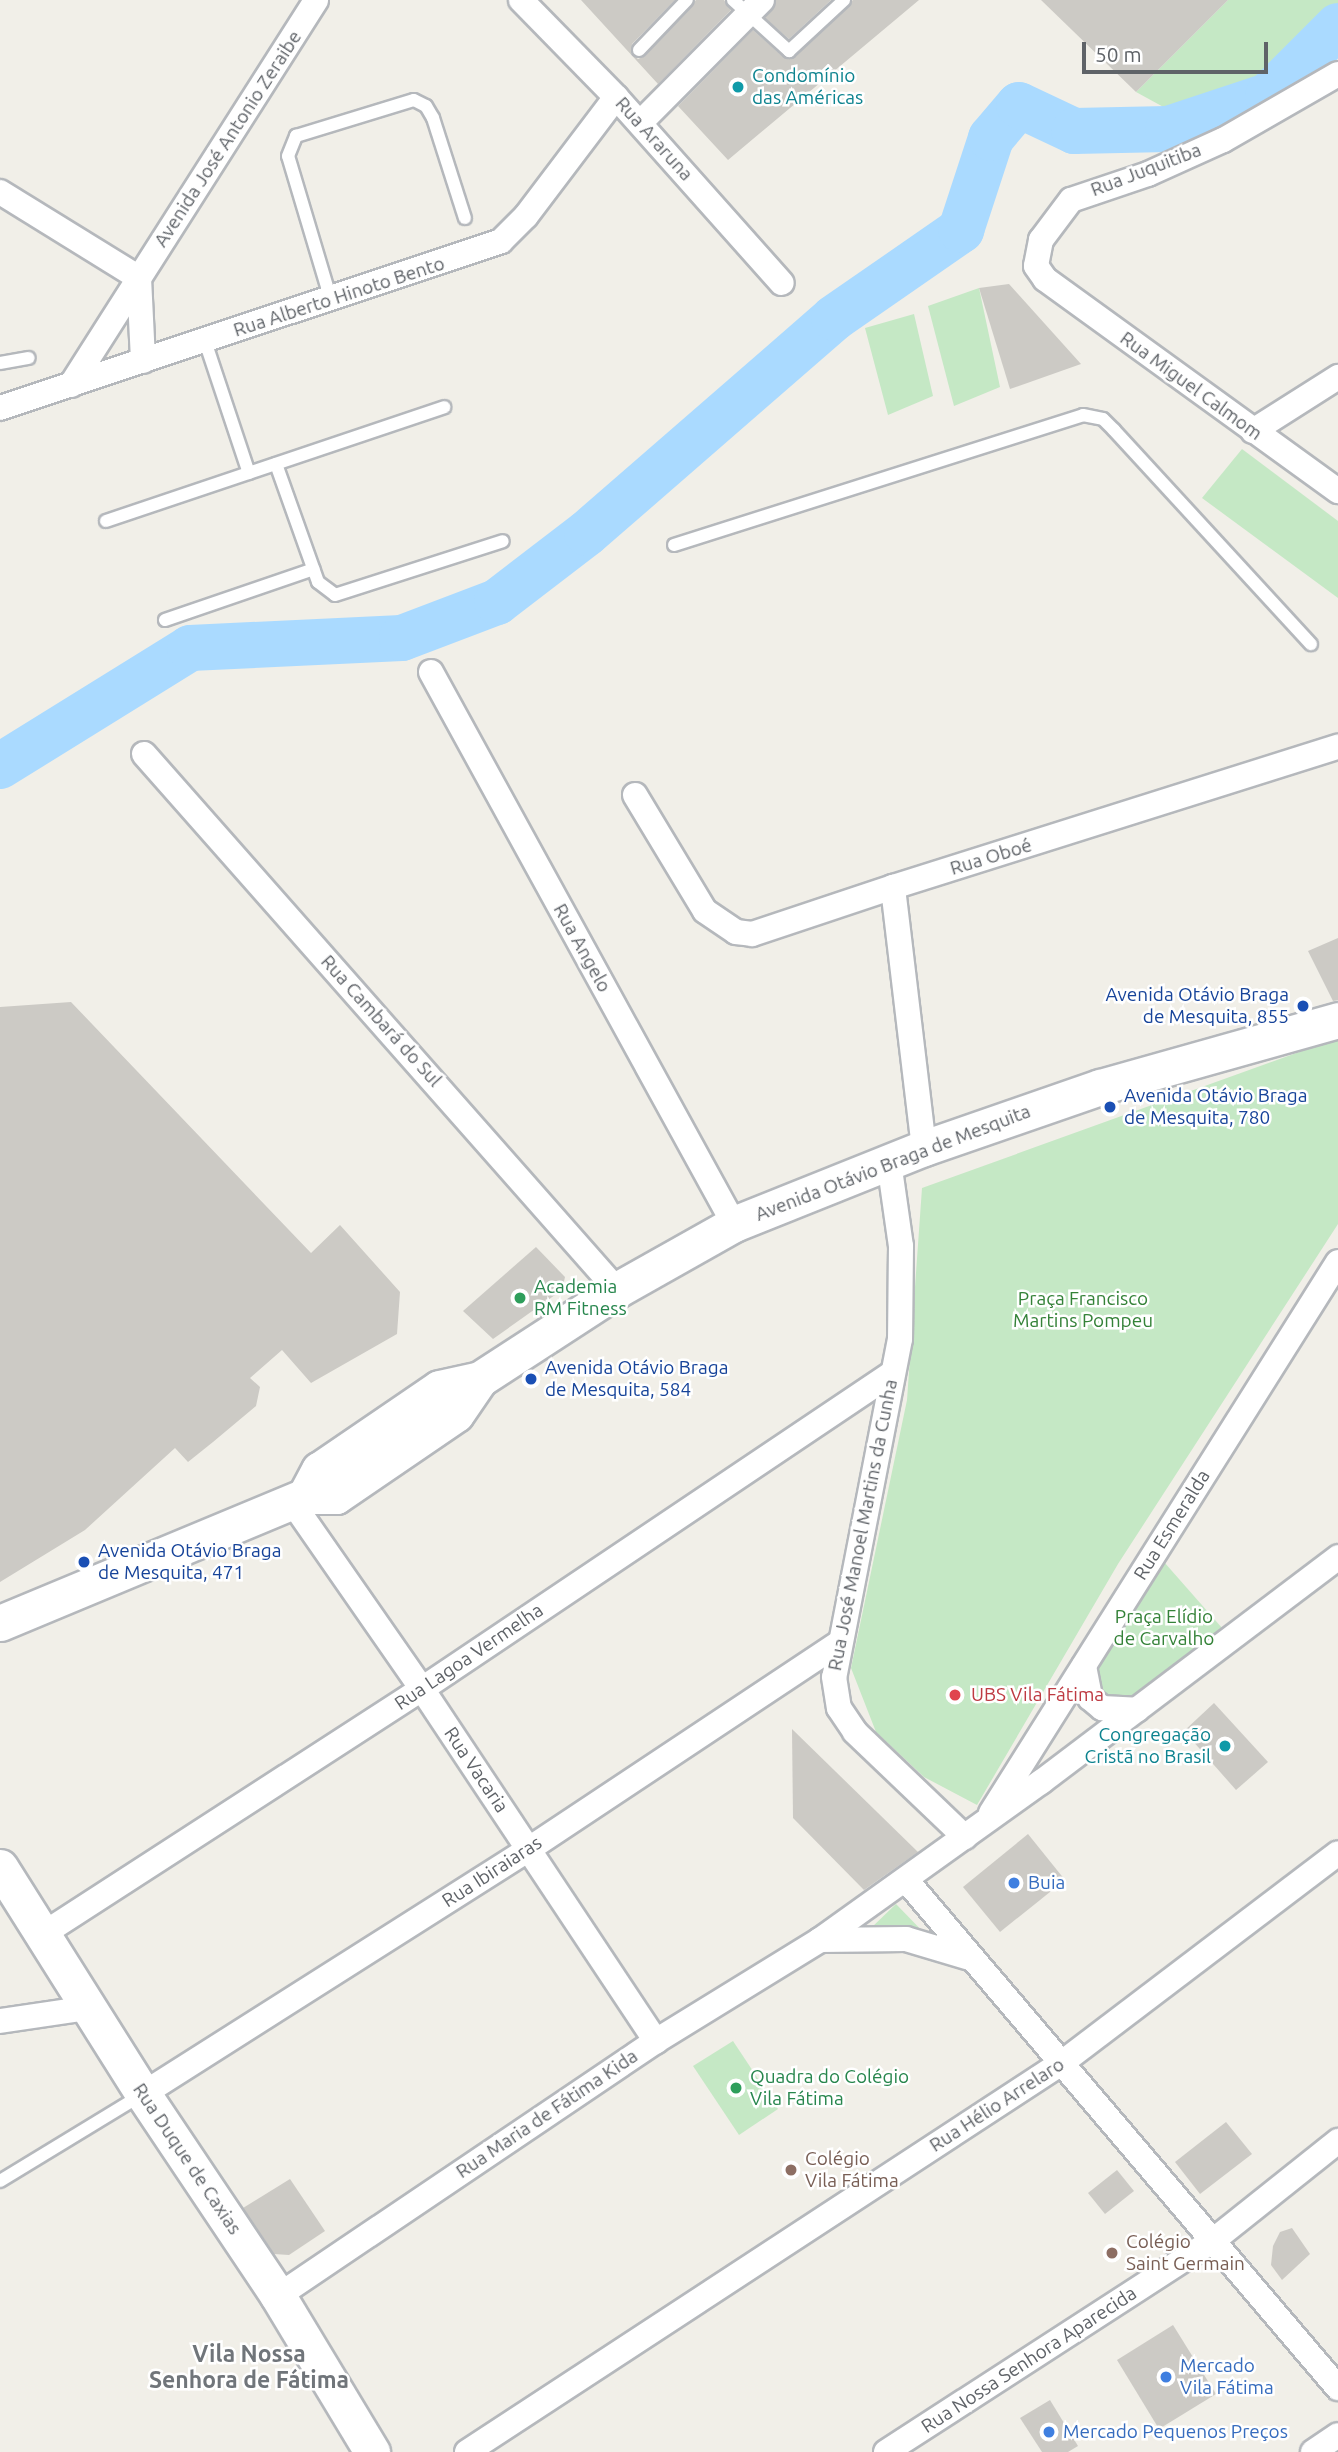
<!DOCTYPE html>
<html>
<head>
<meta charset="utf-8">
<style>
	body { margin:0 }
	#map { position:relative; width:1338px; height:2452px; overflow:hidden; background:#f1efe8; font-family:Ubuntu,sans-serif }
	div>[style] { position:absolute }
	.green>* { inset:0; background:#c5e8c5 }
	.river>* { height:46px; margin:-23px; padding:0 23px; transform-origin:23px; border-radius:23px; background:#aadaff }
	.building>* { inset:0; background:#cccac5 }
	.roads { filter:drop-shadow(2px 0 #b5b8bc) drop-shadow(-2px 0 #b5b8bc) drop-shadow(0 2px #b5b8bc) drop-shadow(0 -2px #b5b8bc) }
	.lane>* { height:12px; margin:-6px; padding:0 6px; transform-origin:6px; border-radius:6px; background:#fff }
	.street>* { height:24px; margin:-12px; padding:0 12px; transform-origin:12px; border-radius:12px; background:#fff }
	.secondary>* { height:35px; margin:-17.5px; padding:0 17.5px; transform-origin:17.5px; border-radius:17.5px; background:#fff }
	.dots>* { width:19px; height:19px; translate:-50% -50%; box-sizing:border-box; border:4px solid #fff; border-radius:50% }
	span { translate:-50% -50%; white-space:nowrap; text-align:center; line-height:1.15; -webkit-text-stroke:5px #fff; paint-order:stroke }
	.culture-label { font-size:19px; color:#0d838f }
	.left { translate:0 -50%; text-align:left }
	.right { translate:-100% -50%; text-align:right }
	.street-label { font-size:19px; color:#5f6368 }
	.transit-label { font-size:19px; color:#164399 }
	.leisure-label { font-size:19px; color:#27864d }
	.park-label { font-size:19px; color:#348238 }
	.health-label { font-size:19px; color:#be3a42 }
	.shop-label { font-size:19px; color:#366cbe }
	.education-label { font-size:19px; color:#785e54 }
	.quarter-label { font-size:23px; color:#70757a; font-weight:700 }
	.scale { position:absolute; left:1082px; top:42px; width:186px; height:32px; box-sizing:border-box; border:4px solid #5f6368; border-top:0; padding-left:9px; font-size:21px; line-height:24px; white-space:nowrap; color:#5f6368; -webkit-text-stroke:5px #fff; paint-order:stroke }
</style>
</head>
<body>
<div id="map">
	<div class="green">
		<div style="clip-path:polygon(1228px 0,1338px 0,1338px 52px,1222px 139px,1136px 92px)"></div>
		<div style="clip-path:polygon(979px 288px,1000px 387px,954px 406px,928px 306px)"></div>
		<div style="clip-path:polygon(914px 314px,933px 396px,888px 415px,865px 328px)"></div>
		<div style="clip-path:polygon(1242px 449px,1338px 521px,1338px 598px,1202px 498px)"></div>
		<div style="clip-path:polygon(1338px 1038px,1338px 1224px,1118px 1564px,977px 1805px,924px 1777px,876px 1732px,851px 1668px,907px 1400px,922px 1188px)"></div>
		<div style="clip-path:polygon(1157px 1554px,1230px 1637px,1117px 1709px,1104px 1706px,1090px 1669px)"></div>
		<div style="clip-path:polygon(896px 1904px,930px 1939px,871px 1928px)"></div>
		<div style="clip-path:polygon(733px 2041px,778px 2109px,739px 2135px,693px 2066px)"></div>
	</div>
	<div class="river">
		<div style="left:0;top:766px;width:224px;rotate:-31.8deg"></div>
		<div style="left:190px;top:648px;width:212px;rotate:-2.7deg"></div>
		<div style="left:402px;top:638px;width:102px;rotate:-20.8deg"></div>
		<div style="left:497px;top:602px;width:113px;rotate:-37.5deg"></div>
		<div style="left:587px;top:533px;width:327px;rotate:-41deg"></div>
		<div style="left:834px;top:318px;width:155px;rotate:-34.7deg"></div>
		<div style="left:961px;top:230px;width:97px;rotate:-71.9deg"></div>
		<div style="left:991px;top:138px;width:43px;rotate:-49.7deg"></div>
		<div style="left:1019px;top:105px;width:61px;rotate:25.3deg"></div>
		<div style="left:1074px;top:131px;width:94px;rotate:-1.2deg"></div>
		<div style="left:1168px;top:129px;width:105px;rotate:-18.3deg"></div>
		<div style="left:1268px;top:96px;width:99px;rotate:-45deg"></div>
	</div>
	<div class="building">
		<div style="clip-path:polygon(581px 0,675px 0,632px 44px,631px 53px,638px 59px,645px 56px,696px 0,724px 0,731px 10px,658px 84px)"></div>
		<div style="clip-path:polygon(776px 0,831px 0,789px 39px,765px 18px)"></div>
		<div style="clip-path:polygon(853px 0,919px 0,728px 160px,678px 106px,753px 30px,783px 57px,792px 59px)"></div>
		<div style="clip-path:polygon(1041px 0,1228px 0,1136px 92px)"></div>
		<div style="clip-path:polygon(1009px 284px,1081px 364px,1010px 389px,979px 288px)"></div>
		<div style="clip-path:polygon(1338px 938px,1338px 1000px,1333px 1001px,1308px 951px)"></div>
		<div style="clip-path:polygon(71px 1002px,311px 1253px,340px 1225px,400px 1292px,397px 1334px,311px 1383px,282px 1350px,250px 1378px,260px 1387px,256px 1406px,213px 1442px,188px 1462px,175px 1448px,85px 1530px,0 1582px,0 1007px)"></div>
		<div style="clip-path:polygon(536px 1247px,565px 1277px,562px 1290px,493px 1339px,463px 1311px)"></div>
		<div style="clip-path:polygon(1214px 1703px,1268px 1762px,1236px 1790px,1184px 1731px)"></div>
		<div style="clip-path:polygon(792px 1729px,918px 1852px,864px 1890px,793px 1818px)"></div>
		<div style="clip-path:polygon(1028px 1834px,1065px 1880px,1000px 1932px,963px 1887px)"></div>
		<div style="clip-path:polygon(1226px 2122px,1252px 2154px,1200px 2194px,1175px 2162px)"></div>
		<div style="clip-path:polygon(1117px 2170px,1134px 2191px,1105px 2214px,1088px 2193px)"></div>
		<div style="clip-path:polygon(290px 2179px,325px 2231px,289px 2255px,274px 2254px,243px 2208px)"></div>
		<div style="clip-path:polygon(1292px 2228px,1310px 2254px,1282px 2280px,1271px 2265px,1273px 2246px,1280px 2232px)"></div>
		<div style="clip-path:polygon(1173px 2325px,1216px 2394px,1159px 2429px,1117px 2360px)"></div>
		<div style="clip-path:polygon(1050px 2400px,1078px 2446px,1068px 2452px,1042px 2452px,1020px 2418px)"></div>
	</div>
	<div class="roads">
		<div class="lane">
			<div style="left:733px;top:0;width:76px;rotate:42.3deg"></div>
			<div style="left:789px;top:51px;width:75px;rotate:-42.8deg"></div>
			<div style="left:639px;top:50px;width:69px;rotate:-46.2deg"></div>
			<div style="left:331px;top:300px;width:150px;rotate:-106.6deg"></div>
			<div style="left:288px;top:156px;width:22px;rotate:-68deg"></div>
			<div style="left:296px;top:136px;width:123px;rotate:-17deg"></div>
			<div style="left:414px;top:100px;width:13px;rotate:27deg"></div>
			<div style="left:426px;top:106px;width:14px;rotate:60deg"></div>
			<div style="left:433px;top:118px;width:105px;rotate:72.3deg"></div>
			<div style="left:205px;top:341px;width:139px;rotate:71.6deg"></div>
			<div style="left:0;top:363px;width:29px;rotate:-10deg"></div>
			<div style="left:276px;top:464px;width:125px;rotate:70.4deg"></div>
			<div style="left:318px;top:582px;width:21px;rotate:37deg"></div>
			<div style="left:335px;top:595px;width:176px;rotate:-17.8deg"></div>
			<div style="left:106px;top:521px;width:357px;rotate:-18.6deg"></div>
			<div style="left:674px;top:545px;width:429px;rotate:-17.6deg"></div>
			<div style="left:1083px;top:415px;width:20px;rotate:11deg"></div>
			<div style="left:1103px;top:419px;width:16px;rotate:45deg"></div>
			<div style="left:1114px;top:430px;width:291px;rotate:47.4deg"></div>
			<div style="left:165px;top:620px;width:157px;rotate:-18.9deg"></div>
			<div style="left:0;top:2181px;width:164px;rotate:-31.3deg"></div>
		</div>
		<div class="street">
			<div style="left:521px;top:0;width:136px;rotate:45.6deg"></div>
			<div style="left:616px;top:97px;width:249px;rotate:48.3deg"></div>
			<div style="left:1338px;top:74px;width:133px;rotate:150.1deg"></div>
			<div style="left:1223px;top:140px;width:82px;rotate:155.6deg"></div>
			<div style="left:1148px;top:174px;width:81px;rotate:161.3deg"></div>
			<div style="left:1071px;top:200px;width:50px;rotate:126.9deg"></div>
			<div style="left:1041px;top:240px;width:26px;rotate:101deg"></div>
			<div style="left:1036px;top:266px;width:16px;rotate:55deg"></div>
			<div style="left:1045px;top:279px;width:362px;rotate:35.9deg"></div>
			<div style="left:640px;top:123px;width:173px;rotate:-45.2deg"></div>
			<div style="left:0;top:192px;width:163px;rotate:31.7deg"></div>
			<div style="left:139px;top:278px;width:83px;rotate:87.2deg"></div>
			<div style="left:71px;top:385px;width:456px;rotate:-57.5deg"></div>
			<div style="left:0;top:408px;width:528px;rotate:-18.43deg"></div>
			<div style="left:501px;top:241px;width:35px;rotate:-45deg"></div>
			<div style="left:526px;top:216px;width:149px;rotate:-52.9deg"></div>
			<div style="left:1253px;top:431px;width:101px;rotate:-32.4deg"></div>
			<div style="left:431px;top:672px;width:630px;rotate:61.24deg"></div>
			<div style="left:144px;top:754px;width:715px;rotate:48.57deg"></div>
			<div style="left:635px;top:795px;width:135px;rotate:58.9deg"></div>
			<div style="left:705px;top:911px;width:37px;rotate:34deg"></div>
			<div style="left:736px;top:932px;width:16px;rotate:7deg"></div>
			<div style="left:752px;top:934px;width:149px;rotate:-18.4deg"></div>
			<div style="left:924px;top:1148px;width:263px;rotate:-96.8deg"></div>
			<div style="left:893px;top:887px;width:467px;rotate:-17.5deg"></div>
			<div style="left:889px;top:1162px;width:85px;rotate:81.9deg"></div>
			<div style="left:901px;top:1246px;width:93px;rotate:90.6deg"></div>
			<div style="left:900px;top:1339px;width:344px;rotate:101deg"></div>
			<div style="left:834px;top:1677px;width:31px;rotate:81deg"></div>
			<div style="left:839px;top:1708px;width:29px;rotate:56deg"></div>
			<div style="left:855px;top:1732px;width:152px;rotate:43.7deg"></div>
			<div style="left:292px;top:1502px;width:228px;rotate:55.2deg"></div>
			<div style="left:422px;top:1689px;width:423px;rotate:56.4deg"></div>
			<div style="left:1084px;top:1666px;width:33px;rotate:79deg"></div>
			<div style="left:1090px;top:1698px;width:16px;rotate:40deg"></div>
			<div style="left:1102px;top:1708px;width:35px;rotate:3deg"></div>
			<div style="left:991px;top:1813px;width:651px;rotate:-57.8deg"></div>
			<div style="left:906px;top:1880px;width:667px;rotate:49.62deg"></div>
			<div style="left:43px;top:1934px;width:451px;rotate:-32.9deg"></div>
			<div style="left:422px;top:1689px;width:565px;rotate:-33.89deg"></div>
			<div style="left:820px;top:1940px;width:86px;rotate:-0.7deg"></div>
			<div style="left:906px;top:1939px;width:63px;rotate:16.7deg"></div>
			<div style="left:0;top:2021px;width:89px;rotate:-8.4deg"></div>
			<div style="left:143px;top:2094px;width:457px;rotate:-32.4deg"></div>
			<div style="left:529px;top:1849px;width:370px;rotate:-33.6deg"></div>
			<div style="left:278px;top:2296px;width:456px;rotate:-34deg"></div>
			<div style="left:656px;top:2041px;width:193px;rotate:-31.6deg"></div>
			<div style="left:820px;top:1940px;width:272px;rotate:-35.6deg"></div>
			<div style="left:1041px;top:1782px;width:373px;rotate:-37.1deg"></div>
			<div style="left:467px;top:2452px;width:712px;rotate:-33.2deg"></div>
			<div style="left:1063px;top:2062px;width:345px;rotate:-37.2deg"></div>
			<div style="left:886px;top:2452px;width:391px;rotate:-32.9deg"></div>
			<div style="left:1214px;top:2240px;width:159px;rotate:-38.6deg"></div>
			<div style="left:1313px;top:2452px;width:30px;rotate:-34deg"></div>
		</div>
		<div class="secondary">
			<div style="left:305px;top:1496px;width:30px;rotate:-62deg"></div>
			<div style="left:319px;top:1470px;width:145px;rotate:-34.3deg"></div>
			<div style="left:439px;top:1388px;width:42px;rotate:-12.4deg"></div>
			<div style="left:480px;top:1379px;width:163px;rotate:-33deg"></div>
			<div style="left:617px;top:1290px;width:134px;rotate:-29.4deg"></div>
			<div style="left:734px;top:1224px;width:205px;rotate:-21.8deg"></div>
			<div style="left:924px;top:1148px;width:186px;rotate:-19.1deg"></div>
			<div style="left:1100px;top:1087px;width:247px;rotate:-15.7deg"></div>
			<div style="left:0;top:1623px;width:330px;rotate:-22.6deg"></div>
			<div style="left:305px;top:1496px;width:31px"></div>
			<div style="left:336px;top:1496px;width:145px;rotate:-34.3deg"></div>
			<div style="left:456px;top:1414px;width:42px;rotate:-55.6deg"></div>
			<div style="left:0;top:1867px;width:268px;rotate:57.8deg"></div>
			<div style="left:143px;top:2094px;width:243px;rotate:56.2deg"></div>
			<div style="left:278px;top:2296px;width:182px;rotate:58.9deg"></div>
		</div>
	</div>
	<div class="dots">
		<div style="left:738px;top:87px;background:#0f9aa8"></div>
		<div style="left:1303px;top:1006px;background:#1a4fb4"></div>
		<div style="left:1110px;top:1107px;background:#1a4fb4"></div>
		<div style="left:520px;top:1298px;background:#2e9e5b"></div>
		<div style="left:531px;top:1379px;background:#1a4fb4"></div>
		<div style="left:84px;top:1562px;background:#1a4fb4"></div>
		<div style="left:955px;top:1695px;background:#e0444e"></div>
		<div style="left:1225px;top:1746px;background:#0f9aa8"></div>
		<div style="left:1014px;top:1883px;background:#3f7fe0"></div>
		<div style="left:736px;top:2088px;background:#2e9e5b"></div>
		<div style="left:791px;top:2170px;background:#8d6e63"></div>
		<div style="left:1112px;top:2253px;background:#8d6e63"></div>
		<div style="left:1166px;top:2377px;background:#3f7fe0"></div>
		<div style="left:1049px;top:2432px;background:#3f7fe0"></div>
	</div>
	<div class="culture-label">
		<span class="left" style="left:752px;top:87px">Condomínio<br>das Américas</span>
		<span class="right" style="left:1211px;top:1746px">Congregação<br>Cristã no Brasil</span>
	</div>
	<div class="street-label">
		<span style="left:228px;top:139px;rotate:-57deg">Avenida José Antonio Zeraibe</span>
		<span style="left:654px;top:139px;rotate:48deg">Rua Araruna</span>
		<span style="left:1146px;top:170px;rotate:-21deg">Rua Juquitiba</span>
		<span style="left:339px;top:297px;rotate:-18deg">Rua Alberto Hinoto Bento</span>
		<span style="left:1191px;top:386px;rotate:36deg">Rua Miguel Calmom</span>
		<span style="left:991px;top:857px;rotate:-17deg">Rua Oboé</span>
		<span style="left:582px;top:948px;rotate:61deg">Rua Angelo</span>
		<span style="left:381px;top:1021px;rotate:48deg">Rua Cambará do Sul</span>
		<span style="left:893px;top:1163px;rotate:-21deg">Avenida Otávio Braga de Mesquita</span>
		<span style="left:863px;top:1525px;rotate:-79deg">Rua José Manoel Martins da Cunha</span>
		<span style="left:1172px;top:1525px;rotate:-58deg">Rua Esmeralda</span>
		<span style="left:469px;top:1657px;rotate:-34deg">Rua Lagoa Vermelha</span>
		<span style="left:476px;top:1770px;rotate:56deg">Rua Vacaria</span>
		<span style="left:492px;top:1872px;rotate:-33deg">Rua Ibiraiaras</span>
		<span style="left:997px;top:2105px;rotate:-33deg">Rua Hélio Arrelaro</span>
		<span style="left:547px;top:2114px;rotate:-34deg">Rua Maria de Fátima Kida</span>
		<span style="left:187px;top:2159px;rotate:56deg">Rua Duque de Caxias</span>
		<span style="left:1029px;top:2360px;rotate:-33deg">Rua Nossa Senhora Aparecida</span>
	</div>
	<div class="transit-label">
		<span class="right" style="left:1289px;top:1006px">Avenida Otávio Braga<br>de Mesquita, 855</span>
		<span class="left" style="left:1124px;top:1107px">Avenida Otávio Braga<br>de Mesquita, 780</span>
		<span class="left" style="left:545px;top:1379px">Avenida Otávio Braga<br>de Mesquita, 584</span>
		<span class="left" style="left:98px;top:1562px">Avenida Otávio Braga<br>de Mesquita, 471</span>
	</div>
	<div class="leisure-label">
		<span class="left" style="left:534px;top:1298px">Academia<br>RM Fitness</span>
		<span class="left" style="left:750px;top:2088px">Quadra do Colégio<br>Vila Fátima</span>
	</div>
	<div class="park-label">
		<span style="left:1083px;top:1310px">Praça Francisco<br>Martins Pompeu</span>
		<span style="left:1164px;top:1628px">Praça Elídio<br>de Carvalho</span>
	</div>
	<div class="health-label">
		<span class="left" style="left:971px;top:1695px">UBS Vila Fátima</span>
	</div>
	<div class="shop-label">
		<span class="left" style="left:1028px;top:1883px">Buia</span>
		<span class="left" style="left:1180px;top:2377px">Mercado<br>Vila Fátima</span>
		<span class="left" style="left:1063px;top:2432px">Mercado Pequenos Preços</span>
	</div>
	<div class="education-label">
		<span class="left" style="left:805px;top:2170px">Colégio<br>Vila Fátima</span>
		<span class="left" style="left:1126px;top:2253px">Colégio<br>Saint Germain</span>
	</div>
	<div class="quarter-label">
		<span style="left:249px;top:2367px">Vila Nossa<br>Senhora de Fátima</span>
	</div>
	<div class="scale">50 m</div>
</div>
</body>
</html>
